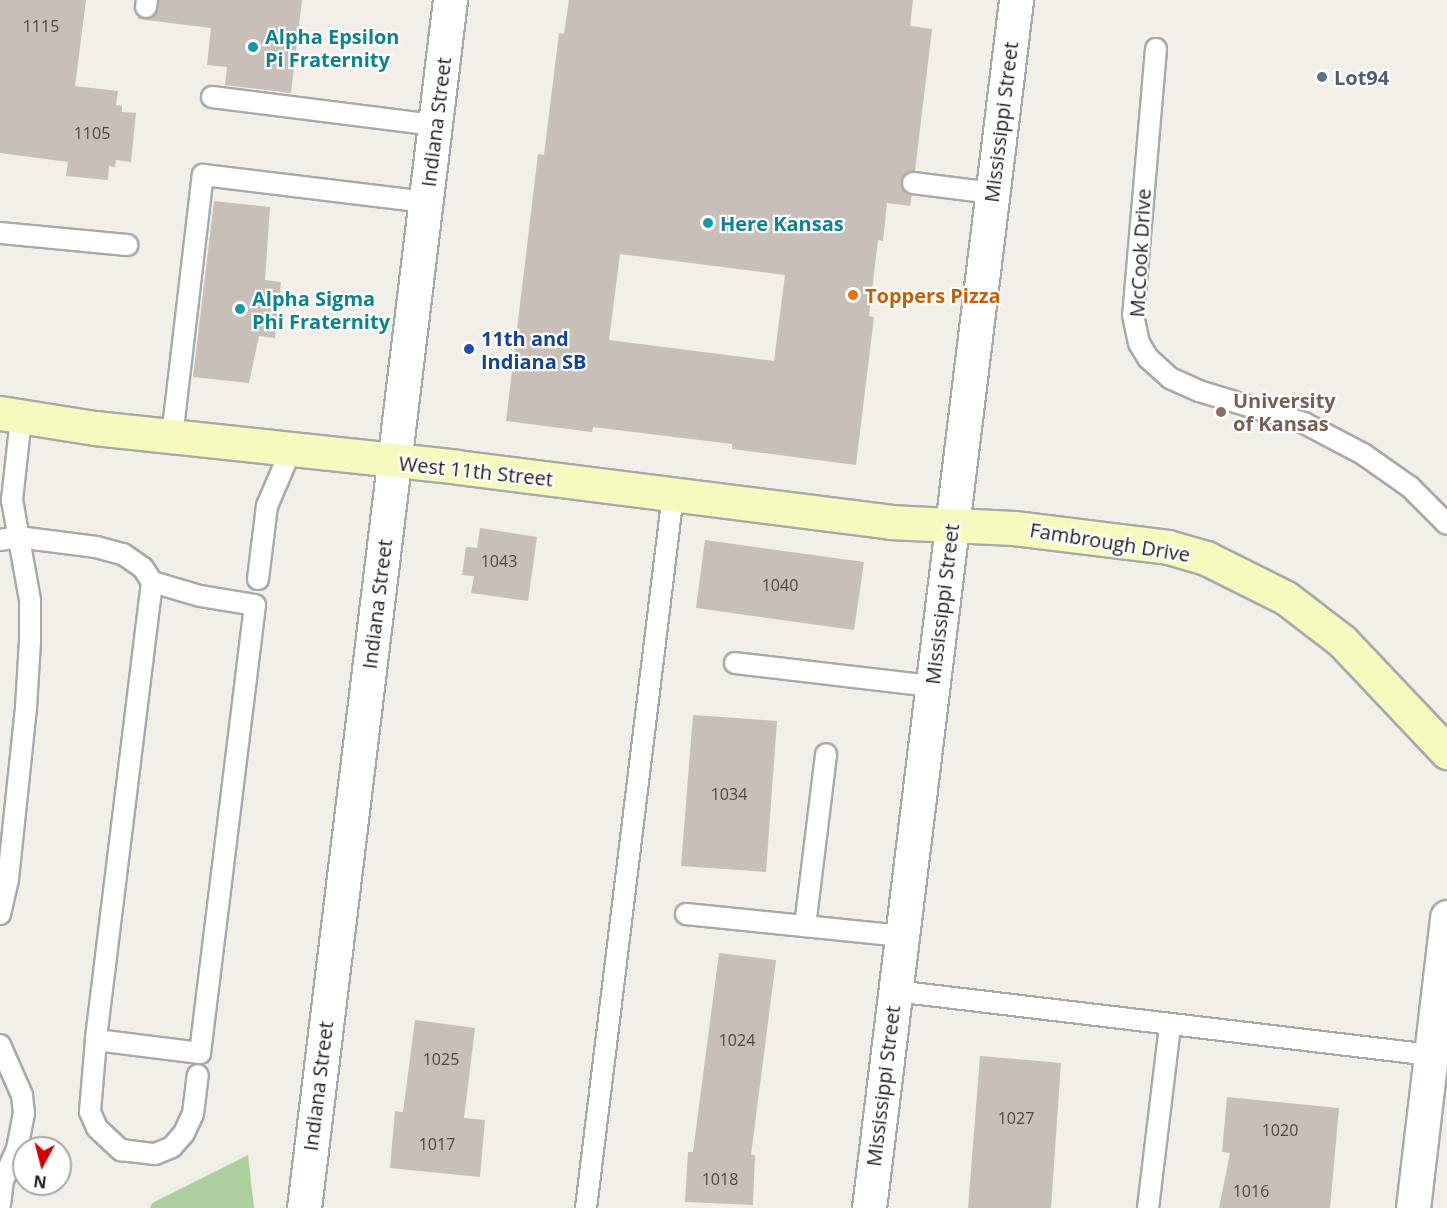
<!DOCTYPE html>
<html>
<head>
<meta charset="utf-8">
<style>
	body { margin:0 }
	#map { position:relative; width:1447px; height:1208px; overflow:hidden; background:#f2efe9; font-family:"Open Sans",sans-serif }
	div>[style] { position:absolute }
	.forest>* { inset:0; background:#add19e }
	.building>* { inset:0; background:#c7bfb8 }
	.roads { filter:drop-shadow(2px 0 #a9a9a9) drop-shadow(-2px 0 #a9a9a9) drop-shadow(0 2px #a9a9a9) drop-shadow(0 -2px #a9a9a9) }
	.lane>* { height:20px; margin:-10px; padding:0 10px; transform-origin:10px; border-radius:10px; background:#fff }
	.street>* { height:33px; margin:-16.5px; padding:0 16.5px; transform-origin:16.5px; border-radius:16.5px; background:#fff }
	.secondary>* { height:33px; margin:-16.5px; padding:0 16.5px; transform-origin:16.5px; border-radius:16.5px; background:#f7fabf }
	.dots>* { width:16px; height:16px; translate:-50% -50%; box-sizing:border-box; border:3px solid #fff; border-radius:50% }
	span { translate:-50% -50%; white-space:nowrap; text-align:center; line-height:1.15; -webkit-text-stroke:4.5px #fff; paint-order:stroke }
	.number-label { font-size:16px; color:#4b4948 }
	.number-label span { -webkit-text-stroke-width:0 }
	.culture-label { font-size:20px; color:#0d838f; font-weight:700 }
	.left { translate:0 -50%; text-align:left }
	.service-label { font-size:20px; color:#4e5e75; font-weight:700 }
	.street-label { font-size:20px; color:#222 }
	.food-label { font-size:20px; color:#c56008; font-weight:700 }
	.transit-label { font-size:20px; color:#164399; font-weight:700 }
	.education-label { font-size:20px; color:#785e54; font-weight:700 }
	.north { position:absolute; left:12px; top:1136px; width:60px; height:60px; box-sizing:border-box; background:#fff; border:2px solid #a7a7a7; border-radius:50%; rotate:187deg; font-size:16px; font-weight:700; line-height:24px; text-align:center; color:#222 }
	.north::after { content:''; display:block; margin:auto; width:21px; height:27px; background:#d40000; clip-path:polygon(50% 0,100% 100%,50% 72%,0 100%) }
</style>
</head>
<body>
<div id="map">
	<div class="forest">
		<div style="clip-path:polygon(248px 1155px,254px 1208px,150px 1208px,152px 1203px)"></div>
	</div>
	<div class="building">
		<div style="clip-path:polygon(0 0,86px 0,75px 86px,118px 91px,116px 105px,122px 106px,122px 112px,136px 113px,131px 162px,116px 160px,115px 167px,109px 166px,108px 180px,66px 176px,68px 162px,0 153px)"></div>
		<div style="clip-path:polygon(159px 0,302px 0,291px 93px,225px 85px,227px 67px,207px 65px,211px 28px,138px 19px,138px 16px,145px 19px,155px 15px)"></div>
		<div style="clip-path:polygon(evenodd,569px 0,913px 0,910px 26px,932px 29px,915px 171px,904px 175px,901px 182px,905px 192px,912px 195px,910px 206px,887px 203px,883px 241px,878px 240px,869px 316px,874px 317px,856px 465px,732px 449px,732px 444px,593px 427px,592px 432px,506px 421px,538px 154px,544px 155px,559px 33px,564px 34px,569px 0,620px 254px,785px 275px,774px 361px,609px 340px,620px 254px)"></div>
		<div style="clip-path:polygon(214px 201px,270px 207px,265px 280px,281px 282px,275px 338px,259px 336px,249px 383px,193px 377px)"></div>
		<div style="clip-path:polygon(480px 528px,537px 537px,528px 601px,471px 593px,474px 576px,462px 575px,466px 547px,477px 548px)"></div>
		<div style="clip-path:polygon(705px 540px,864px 562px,854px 630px,696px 608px)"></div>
		<div style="clip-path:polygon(693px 715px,777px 721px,766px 872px,681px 866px)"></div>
		<div style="clip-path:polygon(719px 953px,776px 960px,751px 1155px,755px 1155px,753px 1205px,685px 1202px,688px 1152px,693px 1152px)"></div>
		<div style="clip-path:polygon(415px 1020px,475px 1028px,464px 1118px,485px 1120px,480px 1177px,390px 1168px,395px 1111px,403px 1112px)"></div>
		<div style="clip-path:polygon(980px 1056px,1061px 1063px,1051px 1208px,968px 1208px)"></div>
		<div style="clip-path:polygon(1227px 1097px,1339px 1108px,1330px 1208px,1219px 1208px,1230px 1153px,1222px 1152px)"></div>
	</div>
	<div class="roads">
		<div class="lane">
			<div style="left:146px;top:7px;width:7px;rotate:-82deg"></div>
			<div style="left:1156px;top:49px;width:267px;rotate:94.9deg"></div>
			<div style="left:1133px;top:315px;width:29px;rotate:78deg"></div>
			<div style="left:1139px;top:343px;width:17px;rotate:59deg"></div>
			<div style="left:1148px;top:358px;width:30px;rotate:42deg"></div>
			<div style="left:1170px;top:378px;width:32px;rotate:24deg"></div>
			<div style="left:1199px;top:391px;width:110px;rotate:16.9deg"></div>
			<div style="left:1304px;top:423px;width:67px;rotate:27.7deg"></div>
			<div style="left:1363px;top:454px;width:57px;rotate:35.1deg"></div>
			<div style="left:1410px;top:487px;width:52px;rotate:45deg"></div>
			<div style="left:212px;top:97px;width:225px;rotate:7.2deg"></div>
			<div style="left:913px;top:183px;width:80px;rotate:7.2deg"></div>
			<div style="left:0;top:233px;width:128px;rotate:5.4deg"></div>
			<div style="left:172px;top:437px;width:264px;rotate:-83.3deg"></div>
			<div style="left:203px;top:175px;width:225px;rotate:6.9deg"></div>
			<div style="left:0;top:540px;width:18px;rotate:-9deg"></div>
			<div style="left:18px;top:537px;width:79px;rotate:7.3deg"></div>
			<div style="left:96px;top:547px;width:28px;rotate:15deg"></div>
			<div style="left:123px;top:554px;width:24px;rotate:35deg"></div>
			<div style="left:143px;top:568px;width:17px;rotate:57deg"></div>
			<div style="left:152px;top:582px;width:461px;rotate:97deg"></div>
			<div style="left:96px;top:1040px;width:105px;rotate:7.1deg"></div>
			<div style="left:200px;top:1053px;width:451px;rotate:-83deg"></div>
			<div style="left:255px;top:605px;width:56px;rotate:-170.7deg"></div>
			<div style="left:200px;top:596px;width:50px;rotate:-163.7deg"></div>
			<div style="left:258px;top:579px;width:74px;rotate:-83deg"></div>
			<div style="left:267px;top:506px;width:59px;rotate:-66.9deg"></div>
			<div style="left:735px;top:663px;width:198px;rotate:6.7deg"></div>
			<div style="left:0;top:914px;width:36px;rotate:-77deg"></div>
			<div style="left:8px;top:879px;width:172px;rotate:-84deg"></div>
			<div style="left:26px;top:708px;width:67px;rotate:-86.6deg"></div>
			<div style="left:30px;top:641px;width:41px;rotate:-90deg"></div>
			<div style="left:30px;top:600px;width:102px;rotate:-100.2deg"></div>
			<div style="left:12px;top:500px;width:81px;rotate:-83.7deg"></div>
			<div style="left:686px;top:914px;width:217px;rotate:5.8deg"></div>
			<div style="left:805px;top:926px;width:173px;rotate:-83deg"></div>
			<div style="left:895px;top:991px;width:540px;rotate:6.81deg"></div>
			<div style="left:96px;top:1040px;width:72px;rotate:94.8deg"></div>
			<div style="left:90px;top:1112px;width:17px;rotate:66deg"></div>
			<div style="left:97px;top:1128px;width:33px;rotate:43deg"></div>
			<div style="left:121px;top:1150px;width:34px;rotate:7deg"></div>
			<div style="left:155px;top:1154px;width:18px;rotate:-22deg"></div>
			<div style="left:172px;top:1147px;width:18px;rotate:-49deg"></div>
			<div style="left:184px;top:1133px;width:21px;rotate:-65deg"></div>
			<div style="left:193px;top:1114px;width:39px;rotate:-83deg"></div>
			<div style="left:0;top:1045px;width:55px;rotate:66.3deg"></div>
			<div style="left:22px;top:1095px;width:18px;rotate:84deg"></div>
			<div style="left:24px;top:1113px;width:37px;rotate:101deg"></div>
			<div style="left:17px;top:1149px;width:34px;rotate:114deg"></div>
			<div style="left:3px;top:1180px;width:25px;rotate:97deg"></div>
			<div style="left:586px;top:1208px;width:719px;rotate:-83.05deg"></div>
			<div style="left:1148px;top:1208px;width:184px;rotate:-83.1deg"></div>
		</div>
		<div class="street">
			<div style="left:304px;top:1208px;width:1217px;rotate:-83.11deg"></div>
			<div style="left:869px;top:1208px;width:1217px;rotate:-83.06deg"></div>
			<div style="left:1413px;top:1208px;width:293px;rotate:-83.3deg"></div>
		</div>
		<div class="secondary">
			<div style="left:0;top:413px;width:96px;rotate:9deg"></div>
			<div style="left:95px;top:428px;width:364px;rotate:6.1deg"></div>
			<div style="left:457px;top:467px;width:436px;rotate:7.2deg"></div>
			<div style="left:890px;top:522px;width:124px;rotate:2.8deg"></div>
			<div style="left:1014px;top:528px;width:155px;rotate:7deg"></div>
			<div style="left:1168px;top:547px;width:40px;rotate:16deg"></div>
			<div style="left:1206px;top:558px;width:89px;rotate:26.6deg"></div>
			<div style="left:1286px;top:598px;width:71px;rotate:37.5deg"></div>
			<div style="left:1342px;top:641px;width:153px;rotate:46.6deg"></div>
		</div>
	</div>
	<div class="dots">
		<div style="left:253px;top:47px;background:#0f9aa8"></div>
		<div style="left:1322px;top:77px;background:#5c6f8a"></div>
		<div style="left:708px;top:223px;background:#0f9aa8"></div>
		<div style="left:853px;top:295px;background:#e8710a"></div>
		<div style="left:240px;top:309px;background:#0f9aa8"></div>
		<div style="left:469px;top:349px;background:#1a4fb4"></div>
		<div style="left:1221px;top:412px;background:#8d6e63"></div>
	</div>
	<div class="number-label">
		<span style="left:41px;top:26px">1115</span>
		<span style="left:92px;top:133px">1105</span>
		<span style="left:499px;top:561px">1043</span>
		<span style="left:780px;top:585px">1040</span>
		<span style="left:729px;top:794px">1034</span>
		<span style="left:737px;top:1040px">1024</span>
		<span style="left:441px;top:1059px">1025</span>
		<span style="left:1016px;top:1118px">1027</span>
		<span style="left:1280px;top:1130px">1020</span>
		<span style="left:437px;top:1144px">1017</span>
		<span style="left:720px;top:1179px">1018</span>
		<span style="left:1251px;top:1191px">1016</span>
	</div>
	<div class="culture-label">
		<span class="left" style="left:265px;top:48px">Alpha Epsilon<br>Pi Fraternity</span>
		<span class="left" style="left:720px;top:223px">Here Kansas</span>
		<span class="left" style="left:252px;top:310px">Alpha Sigma<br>Phi Fraternity</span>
	</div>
	<div class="service-label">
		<span class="left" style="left:1334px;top:77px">Lot94</span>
	</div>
	<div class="street-label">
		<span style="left:436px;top:122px;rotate:-83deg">Indiana Street</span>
		<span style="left:1001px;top:122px;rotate:-83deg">Mississippi Street</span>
		<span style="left:1140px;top:253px;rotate:-87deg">McCook Drive</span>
		<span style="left:476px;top:471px;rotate:6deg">West 11th Street</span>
		<span style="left:1110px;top:542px;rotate:9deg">Fambrough Drive</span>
		<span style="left:377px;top:604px;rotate:-83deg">Indiana Street</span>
		<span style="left:942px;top:604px;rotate:-83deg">Mississippi Street</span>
		<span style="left:318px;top:1086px;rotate:-83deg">Indiana Street</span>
		<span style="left:883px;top:1086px;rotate:-83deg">Mississippi Street</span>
	</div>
	<div class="food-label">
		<span class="left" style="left:865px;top:295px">Toppers Pizza</span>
	</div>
	<div class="transit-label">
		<span class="left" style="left:481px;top:350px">11th and<br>Indiana SB</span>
	</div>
	<div class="education-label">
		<span class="left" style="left:1233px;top:412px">University<br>of Kansas</span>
	</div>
	<div class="north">N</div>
</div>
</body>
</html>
